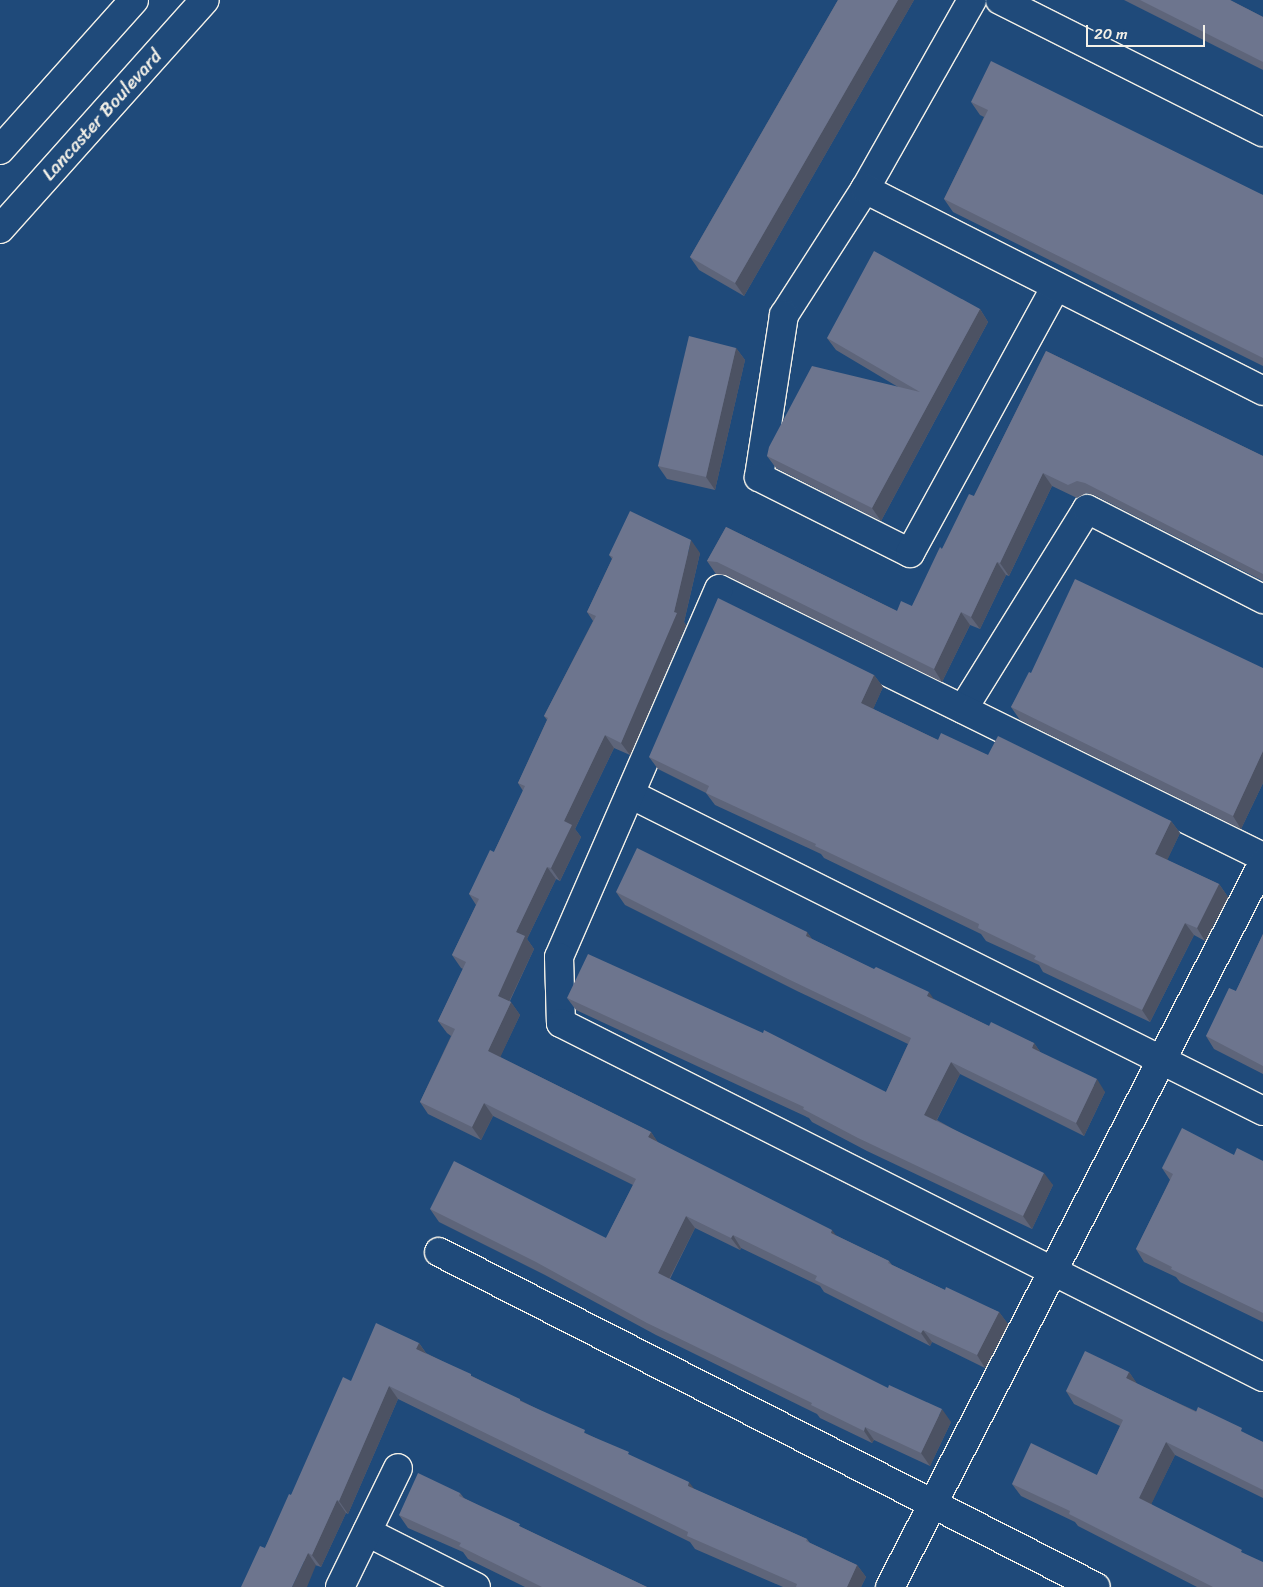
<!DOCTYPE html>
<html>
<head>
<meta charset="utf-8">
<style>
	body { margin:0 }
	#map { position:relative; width:1263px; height:1587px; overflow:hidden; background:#1f4a7a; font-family:Sriracha,sans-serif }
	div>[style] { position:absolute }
	.roads { filter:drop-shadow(1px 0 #f4f1e8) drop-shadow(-1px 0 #f4f1e8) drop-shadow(0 1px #f4f1e8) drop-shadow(0 -1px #f4f1e8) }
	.street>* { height:28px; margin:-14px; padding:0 14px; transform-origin:14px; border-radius:14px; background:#1f4a7a }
	.secondary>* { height:28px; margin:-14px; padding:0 14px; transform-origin:14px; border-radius:14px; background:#1f4a7a }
	.wall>* { inset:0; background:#5e657a }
	.shaded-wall>* { inset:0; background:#4c5263 }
	.building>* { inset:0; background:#6d758e }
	span { translate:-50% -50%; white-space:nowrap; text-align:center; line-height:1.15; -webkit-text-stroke:4.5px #1f4a7a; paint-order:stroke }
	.street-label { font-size:19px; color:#f4f1e8 }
	.scale { position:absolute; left:1086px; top:25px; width:119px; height:22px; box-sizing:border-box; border:2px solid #f4f1e8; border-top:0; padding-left:6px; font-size:15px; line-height:18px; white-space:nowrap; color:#f4f1e8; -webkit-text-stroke:4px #1f4a7a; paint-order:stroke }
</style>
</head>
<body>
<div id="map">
	<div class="roads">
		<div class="street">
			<div style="left:972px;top:0;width:217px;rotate:119.5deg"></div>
			<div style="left:865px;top:189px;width:150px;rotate:122.7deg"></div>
			<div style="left:784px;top:315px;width:164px;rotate:98.8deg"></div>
			<div style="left:759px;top:477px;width:169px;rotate:26.7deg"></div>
			<div style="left:910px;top:553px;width:304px;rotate:-61.3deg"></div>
			<div style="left:1000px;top:0;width:294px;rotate:26.7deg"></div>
			<div style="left:865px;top:189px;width:446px;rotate:26.9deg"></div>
			<div style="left:963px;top:709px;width:235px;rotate:-58.2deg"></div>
			<div style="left:1087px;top:509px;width:198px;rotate:27.1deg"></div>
			<div style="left:630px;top:794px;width:708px;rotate:26.6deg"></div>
			<div style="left:1263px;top:857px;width:606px;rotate:-153.77deg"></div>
			<div style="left:719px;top:589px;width:401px;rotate:113.5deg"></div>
			<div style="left:559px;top:957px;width:66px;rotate:88.3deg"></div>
			<div style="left:561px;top:1023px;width:786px;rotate:26.76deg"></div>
			<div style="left:439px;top:1252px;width:737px;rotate:27.02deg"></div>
			<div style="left:367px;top:1532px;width:122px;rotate:26.8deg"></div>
			<div style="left:340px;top:1587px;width:132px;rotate:-64deg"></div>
			<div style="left:890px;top:1587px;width:814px;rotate:-62.74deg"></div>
		</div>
		<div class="secondary">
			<div style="left:0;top:150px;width:201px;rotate:-48.2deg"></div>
			<div style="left:0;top:229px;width:307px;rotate:-48.2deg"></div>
		</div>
	</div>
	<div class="wall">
		<div style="clip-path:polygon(838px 0,914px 0,744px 296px,699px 270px,690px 257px)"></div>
		<div style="clip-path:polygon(1124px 0,1230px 0,1263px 17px,1263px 70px)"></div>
		<div style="clip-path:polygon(971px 102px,1263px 195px,1263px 366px,953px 212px,944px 199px,984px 117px,980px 115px)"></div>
		<div style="clip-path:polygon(980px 309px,988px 322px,881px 521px,776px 468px,767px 456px,898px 387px,836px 350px,827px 338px)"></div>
		<div style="clip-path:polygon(736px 348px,745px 360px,715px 490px,667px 479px,658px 466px)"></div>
		<div style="clip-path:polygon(1046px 351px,1263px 456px,1263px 581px,1094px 495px,1086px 493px,1077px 498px,1052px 486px,1009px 576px,1006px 575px,980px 629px,970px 625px,942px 682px,726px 575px,716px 574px,707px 561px,726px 527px,897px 611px,912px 606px,942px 549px,974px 496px)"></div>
		<div style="clip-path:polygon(700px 553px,684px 622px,686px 625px,630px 755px,614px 748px,575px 829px,581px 837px,560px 881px,556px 879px,527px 939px,534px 949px,510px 1001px,520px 1015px,500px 1057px,651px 1132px,658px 1143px,837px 1236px,889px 1261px,892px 1265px,945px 1290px,999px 1312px,1008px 1324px,985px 1368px,932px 1342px,930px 1346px,824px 1292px,820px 1286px,741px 1248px,740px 1250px,695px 1228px,670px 1279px,951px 1422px,930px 1466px,874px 1440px,872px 1443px,820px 1418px,817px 1414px,656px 1335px,545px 1275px,439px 1222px,430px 1209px,606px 1238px,633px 1185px,493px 1116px,481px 1140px,428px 1114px,420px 1102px,451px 1036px,447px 1033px,438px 1021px,463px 969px,461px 968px,452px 955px,476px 905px,469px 894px,494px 852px,523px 791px,518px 783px,547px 720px,544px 716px,593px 621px,587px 612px,612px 559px,609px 555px)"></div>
		<div style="clip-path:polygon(1263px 668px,1263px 783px,1241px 829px,1020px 720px,1011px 707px,1031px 673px)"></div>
		<div style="clip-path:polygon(874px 675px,883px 687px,873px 709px,938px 740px,988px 755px,1171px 821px,1180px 833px,1167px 860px,1219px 884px,1228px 897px,1205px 941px,1194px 935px,1150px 1022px,1043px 972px,1039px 965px,986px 941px,981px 934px,824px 858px,821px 854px,715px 805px,706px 793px,658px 769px,649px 757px)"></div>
		<div style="clip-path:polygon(616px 892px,807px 932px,812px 939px,934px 999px,989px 1026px,1034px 1043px,1041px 1053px,1105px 1092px,1084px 1136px,960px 1074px,937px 1120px,1053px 1185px,1032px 1229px,867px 1151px,812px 1122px,809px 1118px,576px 1010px,567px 998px,886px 1092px,908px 1044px,797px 991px,625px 905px)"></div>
		<div style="clip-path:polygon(1263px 934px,1263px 1074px,1214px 1049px,1206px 1036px,1236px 991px)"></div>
		<div style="clip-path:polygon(1234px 1155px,1263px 1161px,1263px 1322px,1180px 1282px,1176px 1277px,1144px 1262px,1136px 1249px,1170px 1180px,1162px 1168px)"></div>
		<div style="clip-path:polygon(419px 1343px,426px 1353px,631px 1456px,694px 1489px,807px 1539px,810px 1543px,857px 1565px,866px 1577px,861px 1587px,783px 1587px,695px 1549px,690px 1542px,398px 1399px,348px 1514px,346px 1513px,321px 1567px,265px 1548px,291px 1495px)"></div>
		<div style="clip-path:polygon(1129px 1372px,1137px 1384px,1263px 1442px,1263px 1498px,1175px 1455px,1151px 1504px,1263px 1587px,1197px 1587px,1078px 1526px,1075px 1522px,1021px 1496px,1012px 1484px,1097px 1475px,1120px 1426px,1074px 1404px,1066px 1391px)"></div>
		<div style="clip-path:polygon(460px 1493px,464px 1498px,523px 1528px,647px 1587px,525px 1587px,468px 1559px,463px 1552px,408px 1528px,399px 1515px)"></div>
	</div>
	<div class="shaded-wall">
		<div style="clip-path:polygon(898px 0,914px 0,744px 296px,735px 283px)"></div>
		<div style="clip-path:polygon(980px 309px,988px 322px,881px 521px,872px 508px)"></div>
		<div style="clip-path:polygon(736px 348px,745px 360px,715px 490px,706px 477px)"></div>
		<div style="clip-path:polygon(1043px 473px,1052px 486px,1009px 576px,1000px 563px)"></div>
		<div style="clip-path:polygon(691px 540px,700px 553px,684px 622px,686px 625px,630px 755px,621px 743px,674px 612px)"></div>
		<div style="clip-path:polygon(997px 562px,1006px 575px,980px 629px,971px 617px)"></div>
		<div style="clip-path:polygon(961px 612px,970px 625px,942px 682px,934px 669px)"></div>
		<div style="clip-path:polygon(874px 675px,883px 687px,870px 716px,861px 703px)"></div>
		<div style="clip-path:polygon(605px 735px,614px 748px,575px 829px,581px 837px,560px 881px,551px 868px,564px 821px)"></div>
		<div style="clip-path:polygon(1263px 751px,1263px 783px,1241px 829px,1233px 816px)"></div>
		<div style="clip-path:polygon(1171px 821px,1180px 833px,1164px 867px,1155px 854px)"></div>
		<div style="clip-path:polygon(547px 867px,556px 879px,527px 939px,534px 949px,506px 1008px,498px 996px,516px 932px)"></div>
		<div style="clip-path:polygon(1219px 884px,1228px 897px,1205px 941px,1197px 928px)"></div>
		<div style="clip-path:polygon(1185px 923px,1194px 935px,1150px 1022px,1142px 1010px)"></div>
		<div style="clip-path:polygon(807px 932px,816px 945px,806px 936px)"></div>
		<div style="clip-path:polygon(929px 992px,937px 1004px,927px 996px)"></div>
		<div style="clip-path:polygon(511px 1002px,520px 1015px,497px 1064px,488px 1051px)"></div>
		<div style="clip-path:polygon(1034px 1043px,1043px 1056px,1032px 1048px)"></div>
		<div style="clip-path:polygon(951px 1062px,960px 1074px,933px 1127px,924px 1115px)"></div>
		<div style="clip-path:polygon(1097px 1079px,1105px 1092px,1084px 1136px,1076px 1123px)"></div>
		<div style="clip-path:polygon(484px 1103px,493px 1116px,481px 1140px,472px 1127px)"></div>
		<div style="clip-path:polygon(651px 1132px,659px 1144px,648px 1137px)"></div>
		<div style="clip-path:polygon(1044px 1173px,1053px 1185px,1032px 1229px,1023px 1216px)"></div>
		<div style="clip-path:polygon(686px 1216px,695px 1228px,666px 1285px,658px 1273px)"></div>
		<div style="clip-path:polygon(832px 1230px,841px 1242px,831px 1233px)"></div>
		<div style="clip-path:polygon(733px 1235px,741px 1248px,740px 1250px,731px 1238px)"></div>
		<div style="clip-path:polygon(999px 1312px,1008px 1324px,985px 1368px,977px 1355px)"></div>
		<div style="clip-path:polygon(923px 1330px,932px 1342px,930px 1346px,921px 1333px)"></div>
		<div style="clip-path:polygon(419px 1343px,427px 1355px,416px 1349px)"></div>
		<div style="clip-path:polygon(1129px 1372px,1138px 1385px,1126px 1378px)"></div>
		<div style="clip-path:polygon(389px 1386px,398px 1399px,348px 1514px,339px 1501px)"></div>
		<div style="clip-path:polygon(942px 1409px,951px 1422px,930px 1466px,921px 1453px)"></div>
		<div style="clip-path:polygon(865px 1427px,874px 1440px,872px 1443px,864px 1431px)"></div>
		<div style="clip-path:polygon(1166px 1442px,1175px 1455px,1148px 1511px,1139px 1498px)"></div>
		<div style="clip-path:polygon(689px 1482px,698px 1494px,688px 1486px)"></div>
		<div style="clip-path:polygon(337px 1500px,346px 1513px,321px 1567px,312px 1555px)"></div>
		<div style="clip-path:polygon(308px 1553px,316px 1565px,307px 1587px,292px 1587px)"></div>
		<div style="clip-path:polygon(857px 1565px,866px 1577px,861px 1587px,847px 1587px)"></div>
	</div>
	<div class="building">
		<div style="clip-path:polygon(838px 0,898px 0,735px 283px,690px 257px)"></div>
		<div style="clip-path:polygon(1140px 0,1230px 0,1263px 17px,1263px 62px)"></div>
		<div style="clip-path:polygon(991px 61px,1263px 195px,1263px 358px,944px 199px,988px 110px,971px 102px)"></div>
		<div style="clip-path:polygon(874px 251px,980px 309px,872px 508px,767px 456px,769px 447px,812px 366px,920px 392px,827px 338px)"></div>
		<div style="clip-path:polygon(689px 336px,736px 348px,706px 477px,658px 466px)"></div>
		<div style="clip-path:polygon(1046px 351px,1263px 456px,1263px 574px,1085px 483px,1077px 481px,1068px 485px,1043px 473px,1000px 563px,997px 562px,971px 617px,961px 612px,934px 669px,717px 562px,707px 561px,726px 527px,897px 611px,901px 601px,912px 606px,940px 547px,942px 549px,969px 494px,974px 496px)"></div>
		<div style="clip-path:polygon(630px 511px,691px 540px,674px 612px,677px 613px,621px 743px,605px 735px,564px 821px,572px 825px,551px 868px,547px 867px,516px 932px,525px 936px,498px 996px,511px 1002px,488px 1051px,651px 1132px,648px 1137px,832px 1230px,831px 1233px,889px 1261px,888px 1263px,945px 1290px,946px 1287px,999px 1312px,977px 1355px,923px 1330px,921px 1333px,815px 1280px,817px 1276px,733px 1235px,731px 1238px,686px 1216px,658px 1273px,888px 1388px,889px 1385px,942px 1409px,921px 1453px,865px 1427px,864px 1431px,811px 1405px,812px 1403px,647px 1323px,536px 1262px,430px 1209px,454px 1161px,606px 1238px,636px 1179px,484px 1103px,472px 1127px,420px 1102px,455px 1029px,438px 1021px,466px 962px,452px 955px,479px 899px,469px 894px,490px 850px,494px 852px,525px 786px,518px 783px,548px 718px,544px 716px,596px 616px,587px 612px,613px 557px,609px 555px)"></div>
		<div style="clip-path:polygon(1075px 579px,1263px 668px,1263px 751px,1233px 816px,1011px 707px,1029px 672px,1031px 673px)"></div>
		<div style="clip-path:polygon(718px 598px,874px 675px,861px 703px,938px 740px,941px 733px,988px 755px,998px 736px,1171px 821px,1155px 854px,1219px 884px,1197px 928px,1185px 923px,1142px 1010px,1034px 959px,1036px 956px,978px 928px,979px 924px,815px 846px,816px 844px,706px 793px,709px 786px,649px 757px)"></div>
		<div style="clip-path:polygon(637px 848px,807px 932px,806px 936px,874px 969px,876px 967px,929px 992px,927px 996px,989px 1026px,991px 1022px,1034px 1043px,1032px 1048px,1097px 1079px,1076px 1123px,951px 1062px,924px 1115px,1044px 1173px,1023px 1216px,858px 1138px,803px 1109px,804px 1107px,567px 998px,588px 954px,763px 1033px,764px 1030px,886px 1092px,911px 1038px,788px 979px,616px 892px)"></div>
		<div style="clip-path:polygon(1263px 934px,1263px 1066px,1206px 1036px,1229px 988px,1236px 991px)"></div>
		<div style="clip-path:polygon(1182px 1128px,1234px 1155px,1237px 1148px,1263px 1161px,1263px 1313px,1171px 1269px,1172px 1267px,1136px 1249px,1173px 1174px,1162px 1168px)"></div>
		<div style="clip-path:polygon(376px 1323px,419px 1343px,416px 1349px,471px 1374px,471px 1376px,520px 1399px,520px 1401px,585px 1430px,584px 1433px,629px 1452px,628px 1454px,689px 1482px,688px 1486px,807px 1539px,806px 1541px,857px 1565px,847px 1587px,796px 1587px,797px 1584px,687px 1536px,688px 1532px,389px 1386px,339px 1501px,337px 1500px,312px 1555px,308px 1553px,292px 1587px,241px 1587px,260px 1546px,265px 1548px,289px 1494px,291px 1495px,343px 1377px,351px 1381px)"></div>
		<div style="clip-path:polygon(1085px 1351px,1129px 1372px,1126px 1378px,1196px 1412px,1198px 1407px,1242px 1428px,1241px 1431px,1263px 1442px,1263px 1490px,1166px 1442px,1139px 1498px,1242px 1550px,1241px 1552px,1263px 1562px,1263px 1587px,1213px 1587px,1069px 1514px,1070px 1511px,1012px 1484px,1031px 1443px,1097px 1475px,1123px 1420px,1066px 1391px)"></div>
		<div style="clip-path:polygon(418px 1473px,460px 1493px,459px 1496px,520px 1524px,519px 1526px,647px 1587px,542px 1587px,459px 1546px,461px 1543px,399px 1515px)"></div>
	</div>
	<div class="street-label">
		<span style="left:102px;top:115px;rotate:-48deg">Lancaster Boulevard</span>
	</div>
	<div class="scale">20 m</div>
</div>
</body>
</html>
